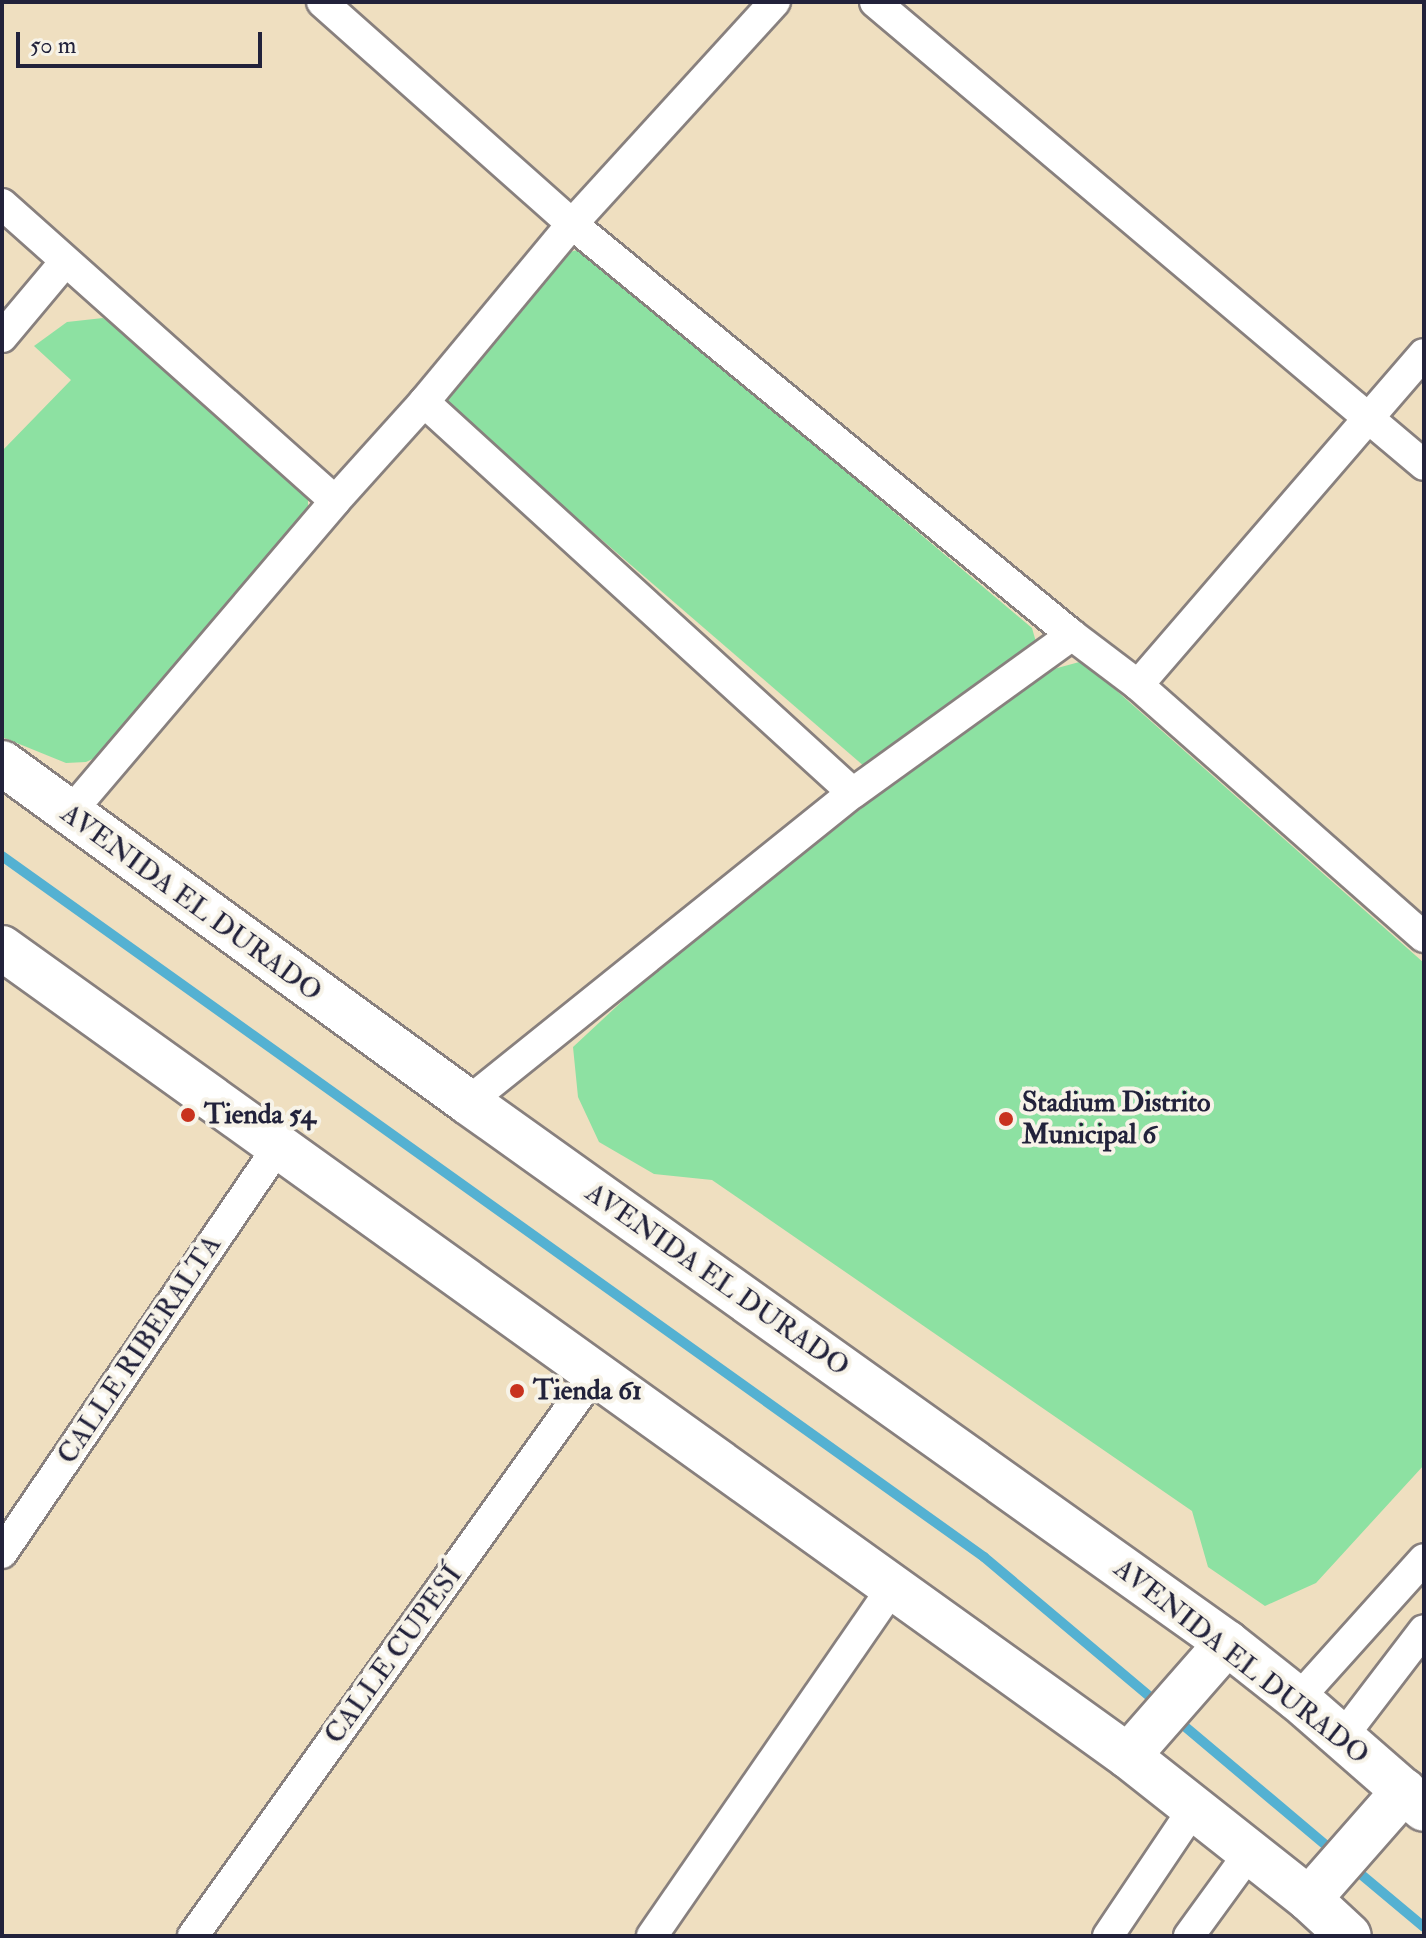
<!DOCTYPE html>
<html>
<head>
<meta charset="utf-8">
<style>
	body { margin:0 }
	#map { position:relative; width:1426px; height:1938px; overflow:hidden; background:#efdfc0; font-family:"IM FELL Double Pica",serif }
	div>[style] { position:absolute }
	.green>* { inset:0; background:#8de1a2 }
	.stream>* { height:10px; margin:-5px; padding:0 5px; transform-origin:5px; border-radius:5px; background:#54b1d2 }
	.roads { filter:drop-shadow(2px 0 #88807e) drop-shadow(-2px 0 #88807e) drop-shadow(0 2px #88807e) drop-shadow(0 -2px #88807e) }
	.minor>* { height:30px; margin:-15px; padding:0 15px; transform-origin:15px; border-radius:15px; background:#fff }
	.secondary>* { height:44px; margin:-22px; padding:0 22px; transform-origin:22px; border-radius:22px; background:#fff }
	.dots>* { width:22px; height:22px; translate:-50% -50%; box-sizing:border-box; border:4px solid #f7f3e8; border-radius:50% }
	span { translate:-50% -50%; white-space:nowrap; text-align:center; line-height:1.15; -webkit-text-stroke:8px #f7f3e8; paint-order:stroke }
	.street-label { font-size:28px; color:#22223b }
	.poi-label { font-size:28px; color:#22223b; font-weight:700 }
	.left { translate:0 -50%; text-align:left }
	.frame { position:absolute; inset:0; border:4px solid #22223b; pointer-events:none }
	.scale { position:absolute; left:16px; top:32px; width:246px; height:36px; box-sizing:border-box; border:4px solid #22223b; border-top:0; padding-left:10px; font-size:24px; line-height:28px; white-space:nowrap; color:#22223b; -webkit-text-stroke:6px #f7f3e8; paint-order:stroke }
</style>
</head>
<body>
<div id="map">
	<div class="green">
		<div style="clip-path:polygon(581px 249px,1032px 628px,1036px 642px,1032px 649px,865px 767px,449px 408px,447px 400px,451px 391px,570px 252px)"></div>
		<div style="clip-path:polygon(103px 318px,172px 368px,308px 494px,308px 511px,305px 519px,99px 756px,86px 762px,66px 763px,2px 737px,2px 451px,71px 380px,34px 346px,67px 322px)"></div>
		<div style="clip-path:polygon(1083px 661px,1424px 963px,1424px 1465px,1316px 1583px,1265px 1606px,1208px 1567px,1192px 1511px,712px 1180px,654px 1174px,599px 1142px,578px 1097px,573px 1047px,645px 980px,1028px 676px)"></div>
	</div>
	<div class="stream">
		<div style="left:2px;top:856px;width:1207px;rotate:35.52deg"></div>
		<div style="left:984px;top:1557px;width:231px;rotate:40.1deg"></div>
		<div style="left:1176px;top:1719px;width:208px;rotate:40.1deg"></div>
		<div style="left:1351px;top:1866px;width:95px;rotate:39.9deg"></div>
	</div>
	<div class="roads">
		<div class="minor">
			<div style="left:322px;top:2px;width:334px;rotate:41.6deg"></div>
			<div style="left:572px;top:224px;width:647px;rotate:39.42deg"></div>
			<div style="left:1072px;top:635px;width:83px;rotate:37.1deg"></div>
			<div style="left:1138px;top:685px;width:381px;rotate:41.4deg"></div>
			<div style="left:875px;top:2px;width:718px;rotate:40.14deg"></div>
			<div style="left:2px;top:204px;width:446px;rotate:41.7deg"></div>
			<div style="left:2px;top:337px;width:97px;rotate:-50deg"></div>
			<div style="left:424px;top:402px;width:580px;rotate:42.35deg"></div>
			<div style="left:1138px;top:685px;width:437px;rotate:-49.2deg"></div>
			<div style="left:68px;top:815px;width:412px;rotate:-49.6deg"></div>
			<div style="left:335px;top:501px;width:133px;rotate:-48deg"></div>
			<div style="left:424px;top:402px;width:231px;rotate:-50.3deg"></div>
			<div style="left:572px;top:224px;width:301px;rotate:-47.6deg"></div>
			<div style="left:468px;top:1102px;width:494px;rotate:-38.8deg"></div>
			<div style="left:853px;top:793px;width:270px;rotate:-35.8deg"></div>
			<div style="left:2px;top:1553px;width:492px;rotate:-55.8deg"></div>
			<div style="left:1298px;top:1699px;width:188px;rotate:-48deg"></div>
			<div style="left:1343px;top:1736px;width:133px;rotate:-52.6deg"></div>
			<div style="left:193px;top:1936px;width:692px;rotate:-54.47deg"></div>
			<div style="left:652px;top:1936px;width:424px;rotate:-55.4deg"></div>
			<div style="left:1108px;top:1936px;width:154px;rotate:-56.1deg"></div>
			<div style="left:1189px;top:1936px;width:104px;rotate:-54deg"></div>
		</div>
		<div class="secondary">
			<div style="left:2px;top:763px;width:576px;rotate:36.03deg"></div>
			<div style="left:468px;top:1102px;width:932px;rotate:35.48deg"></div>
			<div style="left:1227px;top:1643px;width:90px;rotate:38.3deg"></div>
			<div style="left:1298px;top:1699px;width:167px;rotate:41.1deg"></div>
			<div style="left:2px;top:948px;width:1386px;rotate:35.66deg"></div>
			<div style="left:1128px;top:1756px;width:231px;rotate:38.3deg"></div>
			<div style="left:1309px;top:1899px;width:54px;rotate:42.8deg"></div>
			<div style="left:1128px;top:1756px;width:150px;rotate:-48.8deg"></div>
			<div style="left:1309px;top:1899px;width:144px;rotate:-48.7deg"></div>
		</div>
	</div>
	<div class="dots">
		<div style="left:188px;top:1115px;background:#c8321e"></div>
		<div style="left:1006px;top:1119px;background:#c8321e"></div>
		<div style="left:517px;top:1391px;background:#c8321e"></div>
	</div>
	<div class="street-label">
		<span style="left:191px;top:903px;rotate:36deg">AVENIDA EL DURADO</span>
		<span style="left:717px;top:1280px;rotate:35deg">AVENIDA EL DURADO</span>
		<span style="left:140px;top:1350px;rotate:-56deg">CALLE RIBERALTA</span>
		<span style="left:394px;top:1655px;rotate:-54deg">CALLE CUPESÍ</span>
		<span style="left:1241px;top:1662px;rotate:38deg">AVENIDA EL DURADO</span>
	</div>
	<div class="poi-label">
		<span class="left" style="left:1022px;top:1119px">Stadium Distrito<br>Municipal 6</span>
		<span class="left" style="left:204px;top:1115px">Tienda 54</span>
		<span class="left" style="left:533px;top:1391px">Tienda 61</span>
	</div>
	<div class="frame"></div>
	<div class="scale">50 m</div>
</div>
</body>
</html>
